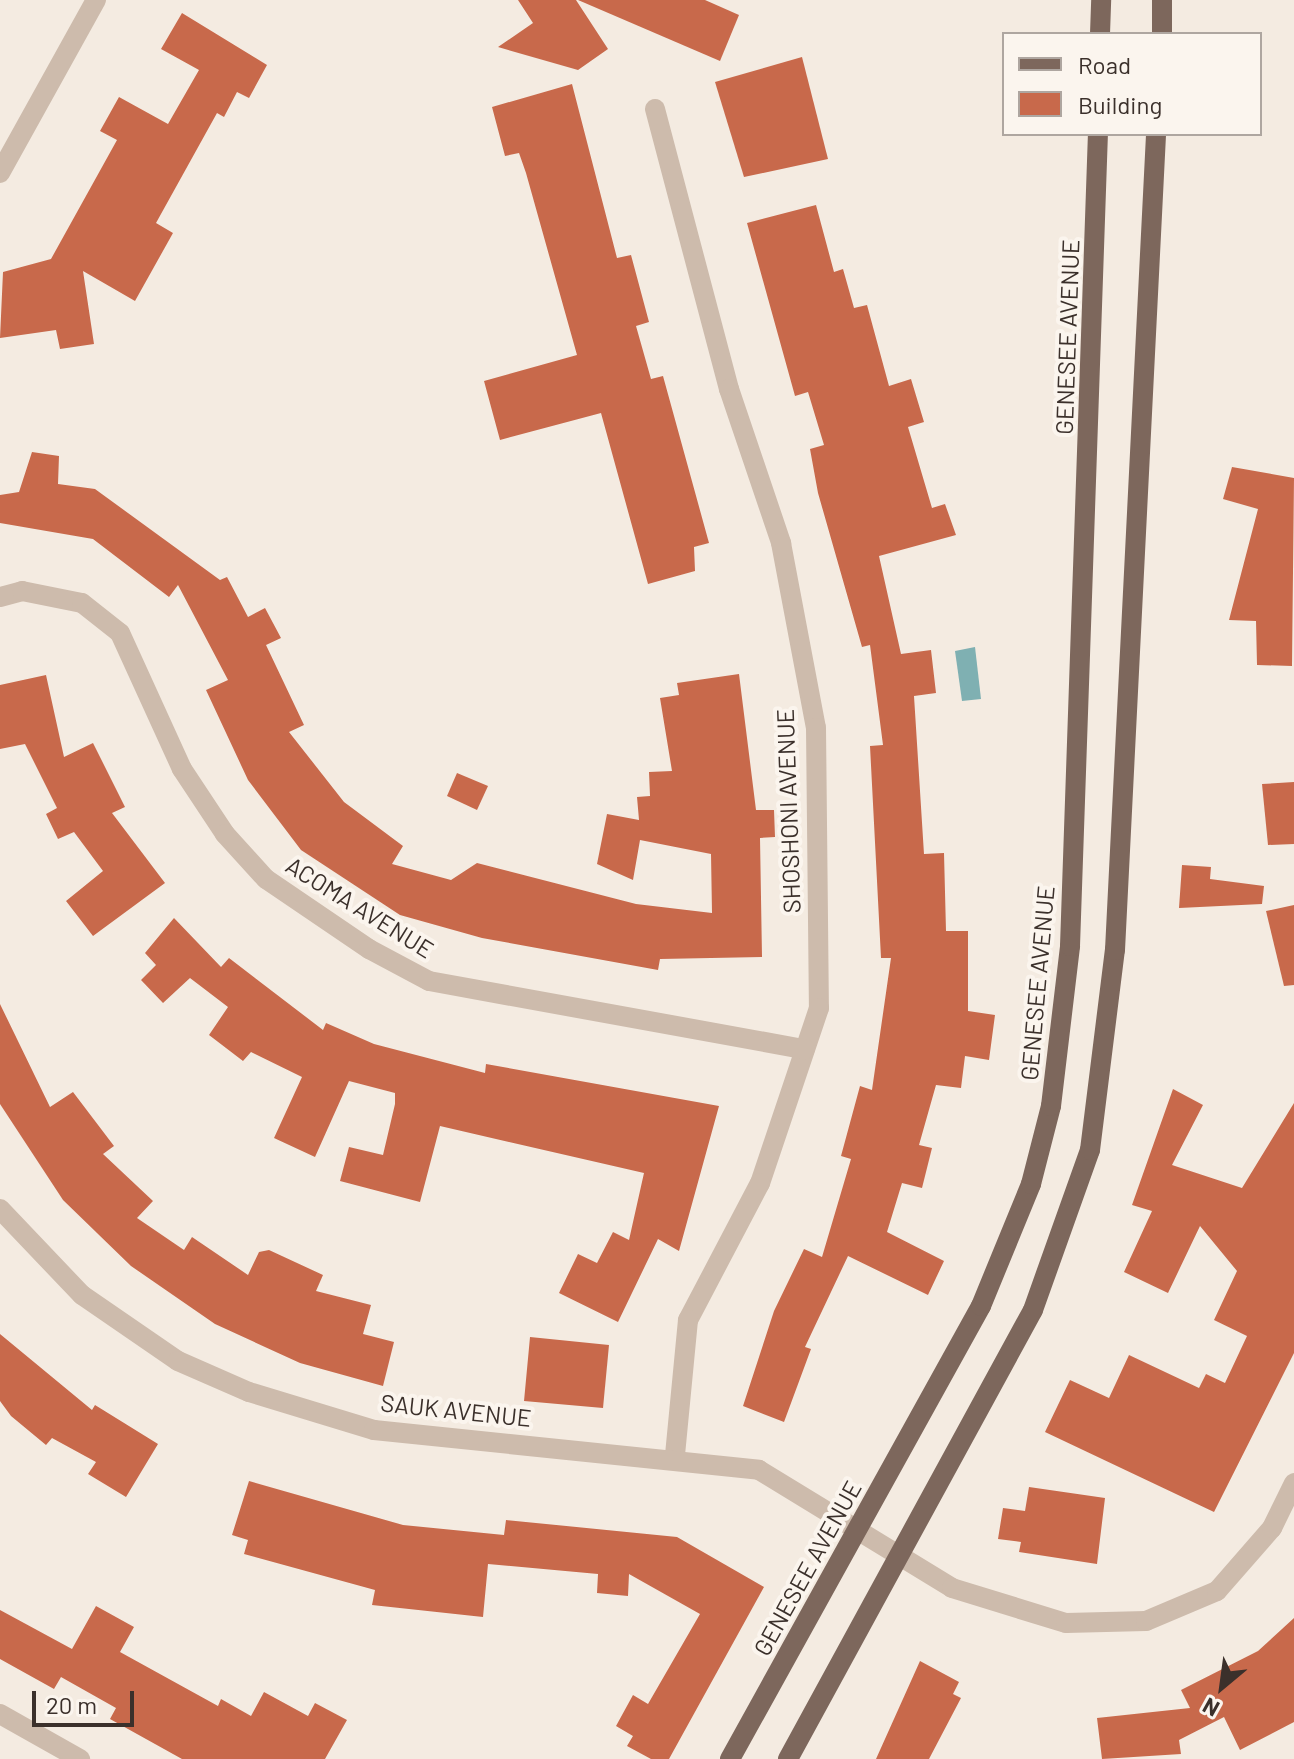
<!DOCTYPE html>
<html>
<head>
<meta charset="utf-8">
<style>
	body { margin:0 }
	#map { position:relative; width:1294px; height:1759px; overflow:hidden; background:#f4ebe1; font-family:Barlow,sans-serif }
	div>[style] { position:absolute }
	.water>* { inset:0; background:#7fb0b2 }
	.building>* { inset:0; background:#c8694b }
	.minor>* { height:20px; margin:-10px; padding:0 10px; transform-origin:10px; border-radius:10px; background:#cdbbac }
	.primary>* { height:20px; margin:-10px; padding:0 10px; transform-origin:10px; border-radius:10px; background:#7d675c }
	span { translate:-50% -50%; white-space:nowrap; text-align:center; line-height:1.15; -webkit-text-stroke:8px #fbf5ee; paint-order:stroke }
	.street-label { font-size:24px; color:#3b302b }
	.legend { position:absolute; left:1002px; top:32px; width:260px; height:104px; box-sizing:border-box; background:#fbf5ee; border:2px solid #aea6a0; margin:0; padding:10px 14px; list-style:none; font-size:24px; color:#3b302b }
	.legend li { display:flex; align-items:center; gap:16px; height:40px }
	.legend b { width:40px; border:2px solid #aea6a0 }
	.north { position:absolute; left:1182px; top:1647px; width:80px; height:80px; -webkit-text-stroke:6px #fbf5ee; paint-order:stroke; rotate:209deg; font-size:22px; font-weight:700; line-height:32px; text-align:center; color:#3b302b }
	.north::after { content:''; display:block; margin:auto; width:28px; height:36px; background:#3b302b; clip-path:polygon(50% 0,100% 100%,50% 72%,0 100%) }
	.scale { position:absolute; left:32px; top:1691px; width:102px; height:36px; box-sizing:border-box; border:4px solid #3b302b; border-top:0; padding-left:10px; font-size:24px; line-height:28px; white-space:nowrap; color:#3b302b; -webkit-text-stroke:6px #fbf5ee; paint-order:stroke }
</style>
</head>
<body>
<div id="map">
	<div class="water">
		<div style="clip-path:polygon(975px 647px,981px 699px,962px 701px,955px 651px)"></div>
	</div>
	<div class="building">
		<div style="clip-path:polygon(518px 0,576px 0,608px 49px,578px 70px,498px 47px,533px 23px)"></div>
		<div style="clip-path:polygon(578px 0,705px 0,739px 15px,720px 61px)"></div>
		<div style="clip-path:polygon(182px 13px,267px 65px,249px 98px,237px 92px,224px 117px,217px 113px,156px 223px,173px 233px,135px 301px,83px 271px,94px 344px,60px 349px,56px 330px,0 338px,3px 272px,51px 259px,117px 140px,100px 131px,119px 97px,168px 124px,199px 70px,161px 49px)"></div>
		<div style="clip-path:polygon(802px 57px,828px 159px,744px 177px,715px 82px)"></div>
		<div style="clip-path:polygon(572px 84px,617px 258px,631px 255px,649px 322px,636px 326px,651px 379px,663px 376px,709px 543px,694px 547px,695px 571px,648px 584px,601px 413px,500px 440px,484px 381px,577px 355px,526px 173px,519px 153px,505px 156px,492px 107px)"></div>
		<div style="clip-path:polygon(816px 205px,834px 272px,843px 269px,854px 308px,867px 305px,889px 386px,911px 379px,924px 422px,908px 427px,932px 508px,945px 504px,956px 535px,879px 556px,901px 654px,931px 650px,936px 693px,914px 696px,924px 854px,944px 853px,946px 931px,968px 931px,968px 1011px,995px 1015px,989px 1060px,965px 1056px,961px 1088px,936px 1085px,919px 1145px,932px 1148px,922px 1188px,902px 1183px,887px 1232px,944px 1261px,928px 1295px,848px 1256px,805px 1347px,811px 1349px,784px 1422px,743px 1406px,774px 1311px,804px 1249px,822px 1257px,851px 1159px,841px 1156px,860px 1086px,872px 1090px,891px 958px,881px 958px,870px 746px,883px 745px,870px 645px,862px 647px,818px 493px,810px 449px,824px 445px,808px 392px,795px 396px,747px 223px)"></div>
		<div style="clip-path:polygon(32px 452px,59px 456px,58px 484px,95px 489px,220px 580px,227px 577px,248px 617px,265px 608px,281px 638px,266px 645px,304px 725px,289px 732px,344px 802px,403px 846px,392px 864px,451px 880px,477px 863px,636px 904px,712px 913px,711px 854px,640px 840px,633px 880px,597px 864px,607px 814px,639px 820px,637px 797px,650px 796px,649px 772px,672px 771px,660px 698px,679px 695px,677px 683px,739px 674px,756px 810px,774px 810px,775px 837px,760px 838px,762px 957px,660px 959px,658px 970px,482px 938px,400px 915px,301px 850px,248px 780px,206px 690px,228px 680px,178px 585px,169px 597px,93px 539px,0 523px,0 495px,19px 492px)"></div>
		<div style="clip-path:polygon(1232px 467px,1294px 478px,1292px 666px,1257px 665px,1256px 621px,1229px 620px,1258px 509px,1223px 499px)"></div>
		<div style="clip-path:polygon(46px 675px,64px 757px,93px 743px,125px 807px,112px 813px,165px 883px,93px 936px,66px 901px,103px 871px,74px 832px,58px 839px,46px 814px,57px 808px,25px 744px,0 749px,0 685px)"></div>
		<div style="clip-path:polygon(457px 773px,488px 786px,477px 810px,447px 796px)"></div>
		<div style="clip-path:polygon(1294px 782px,1294px 844px,1268px 845px,1262px 784px)"></div>
		<div style="clip-path:polygon(1182px 865px,1211px 867px,1210px 879px,1264px 886px,1262px 904px,1179px 908px)"></div>
		<div style="clip-path:polygon(1294px 905px,1294px 985px,1284px 986px,1266px 911px)"></div>
		<div style="clip-path:polygon(174px 918px,221px 967px,229px 958px,323px 1030px,326px 1023px,374px 1044px,485px 1073px,486px 1064px,719px 1106px,679px 1251px,658px 1239px,618px 1322px,559px 1293px,578px 1254px,597px 1263px,613px 1232px,629px 1240px,644px 1173px,440px 1126px,420px 1202px,340px 1181px,349px 1147px,383px 1155px,395px 1104px,395px 1093px,349px 1081px,315px 1157px,274px 1138px,302px 1077px,251px 1052px,243px 1061px,209px 1035px,228px 1007px,190px 978px,163px 1003px,141px 980px,156px 965px,145px 953px)"></div>
		<div style="clip-path:polygon(0 1004px,50px 1107px,73px 1092px,114px 1146px,103px 1154px,153px 1201px,137px 1218px,184px 1250px,192px 1237px,248px 1275px,259px 1252px,269px 1250px,323px 1275px,316px 1291px,371px 1305px,363px 1334px,394px 1342px,383px 1386px,300px 1363px,215px 1324px,131px 1266px,63px 1200px,0 1104px)"></div>
		<div style="clip-path:polygon(1173px 1089px,1203px 1105px,1172px 1165px,1242px 1188px,1294px 1103px,1294px 1353px,1214px 1512px,1045px 1432px,1070px 1380px,1109px 1398px,1129px 1355px,1199px 1388px,1206px 1374px,1225px 1383px,1247px 1336px,1214px 1320px,1237px 1271px,1200px 1226px,1168px 1293px,1124px 1272px,1152px 1211px,1132px 1205px)"></div>
		<div style="clip-path:polygon(0 1334px,92px 1410px,95px 1405px,158px 1444px,126px 1497px,88px 1474px,96px 1462px,52px 1438px,46px 1445px,11px 1416px,0 1401px)"></div>
		<div style="clip-path:polygon(530px 1337px,609px 1345px,603px 1408px,524px 1401px)"></div>
		<div style="clip-path:polygon(249px 1481px,403px 1525px,504px 1535px,506px 1520px,677px 1537px,764px 1587px,669px 1759px,651px 1759px,627px 1746px,633px 1736px,616px 1726px,633px 1695px,648px 1704px,700px 1614px,629px 1574px,628px 1596px,597px 1593px,598px 1574px,488px 1564px,483px 1617px,372px 1605px,375px 1590px,244px 1554px,248px 1540px,232px 1535px)"></div>
		<div style="clip-path:polygon(1029px 1487px,1105px 1498px,1097px 1564px,1019px 1552px,1021px 1542px,998px 1539px,1003px 1508px,1025px 1511px)"></div>
		<div style="clip-path:polygon(96px 1606px,134px 1627px,120px 1652px,218px 1706px,221px 1699px,251px 1716px,264px 1692px,308px 1716px,315px 1703px,347px 1720px,325px 1759px,182px 1759px,110px 1719px,116px 1708px,61px 1677px,54px 1689px,0 1659px,0 1610px,72px 1649px)"></div>
		<div style="clip-path:polygon(1294px 1618px,1294px 1722px,1240px 1750px,1224px 1717px,1179px 1740px,1181px 1754px,1102px 1759px,1097px 1718px,1190px 1708px,1181px 1690px,1258px 1651px)"></div>
		<div style="clip-path:polygon(920px 1661px,959px 1682px,953px 1694px,961px 1698px,929px 1759px,876px 1759px)"></div>
	</div>
	<div class="minor">
		<div style="left:655px;top:109px;width:290px;rotate:75.2deg"></div>
		<div style="left:729px;top:389px;width:163px;rotate:71.3deg"></div>
		<div style="left:781px;top:543px;width:188px;rotate:79.3deg"></div>
		<div style="left:816px;top:728px;width:280px;rotate:89.4deg"></div>
		<div style="left:819px;top:1008px;width:185px;rotate:108.6deg"></div>
		<div style="left:760px;top:1183px;width:155px;rotate:117.7deg"></div>
		<div style="left:688px;top:1320px;width:137px;rotate:95.5deg"></div>
		<div style="left:0;top:173px;width:198px;rotate:-61deg"></div>
		<div style="left:0;top:597px;width:23px;rotate:-15deg"></div>
		<div style="left:22px;top:591px;width:61px;rotate:11.3deg"></div>
		<div style="left:82px;top:603px;width:48px;rotate:38.3deg"></div>
		<div style="left:120px;top:633px;width:149px;rotate:65.5deg"></div>
		<div style="left:182px;top:769px;width:78px;rotate:56.5deg"></div>
		<div style="left:225px;top:834px;width:61px;rotate:47.7deg"></div>
		<div style="left:266px;top:879px;width:125px;rotate:34.2deg"></div>
		<div style="left:369px;top:949px;width:68px;rotate:28.1deg"></div>
		<div style="left:429px;top:981px;width:382px;rotate:10.3deg"></div>
		<div style="left:0;top:1209px;width:119px;rotate:46.4deg"></div>
		<div style="left:82px;top:1295px;width:116px;rotate:34.5deg"></div>
		<div style="left:178px;top:1361px;width:77px;rotate:23.6deg"></div>
		<div style="left:249px;top:1392px;width:131px;rotate:16.9deg"></div>
		<div style="left:374px;top:1430px;width:387px;rotate:5.9deg"></div>
		<div style="left:759px;top:1470px;width:226px;rotate:31.4deg"></div>
		<div style="left:952px;top:1588px;width:119px;rotate:17.1deg"></div>
		<div style="left:1066px;top:1623px;width:80px;rotate:-1.4deg"></div>
		<div style="left:1146px;top:1621px;width:77px;rotate:-22.9deg"></div>
		<div style="left:1217px;top:1591px;width:84px;rotate:-48.9deg"></div>
		<div style="left:1272px;top:1528px;width:50px;rotate:-63.9deg"></div>
		<div style="left:0;top:1714px;width:92px;rotate:29.4deg"></div>
	</div>
	<div class="primary">
		<div style="left:1100px;top:34px;width:34px;rotate:-88deg"></div>
		<div style="left:1162px;top:34px;width:34px;rotate:-90deg"></div>
		<div style="left:730px;top:1759px;width:518px;rotate:-61.01deg"></div>
		<div style="left:981px;top:1306px;width:132px;rotate:-67.7deg"></div>
		<div style="left:1031px;top:1184px;width:81px;rotate:-75.6deg"></div>
		<div style="left:1051px;top:1106px;width:161px;rotate:-83.2deg"></div>
		<div style="left:1070px;top:946px;width:812px;rotate:-88.03deg"></div>
		<div style="left:788px;top:1759px;width:511px;rotate:-61.38deg"></div>
		<div style="left:1033px;top:1310px;width:170px;rotate:-70.4deg"></div>
		<div style="left:1090px;top:1150px;width:202px;rotate:-82.9deg"></div>
		<div style="left:1115px;top:950px;width:817px;rotate:-87.12deg"></div>
	</div>
	<div class="street-label">
		<span style="left:1067px;top:337px;rotate:-88deg">GENESEE AVENUE</span>
		<span style="left:788px;top:811px;rotate:-92deg">SHOSHONI AVENUE</span>
		<span style="left:360px;top:907px;rotate:32deg">ACOMA AVENUE</span>
		<span style="left:1037px;top:983px;rotate:-85deg">GENESEE AVENUE</span>
		<span style="left:456px;top:1410px;rotate:6deg">SAUK AVENUE</span>
		<span style="left:807px;top:1568px;rotate:-61deg">GENESEE AVENUE</span>
	</div>
	<ul class="legend">
	<li><b style="height:10px;background:#7d675c"></b>Road</li>
	<li><b style="height:22px;background:#c8694b"></b>Building</li>
	</ul>
	<div class="north">N</div>
	<div class="scale">20 m</div>
</div>
</body>
</html>
